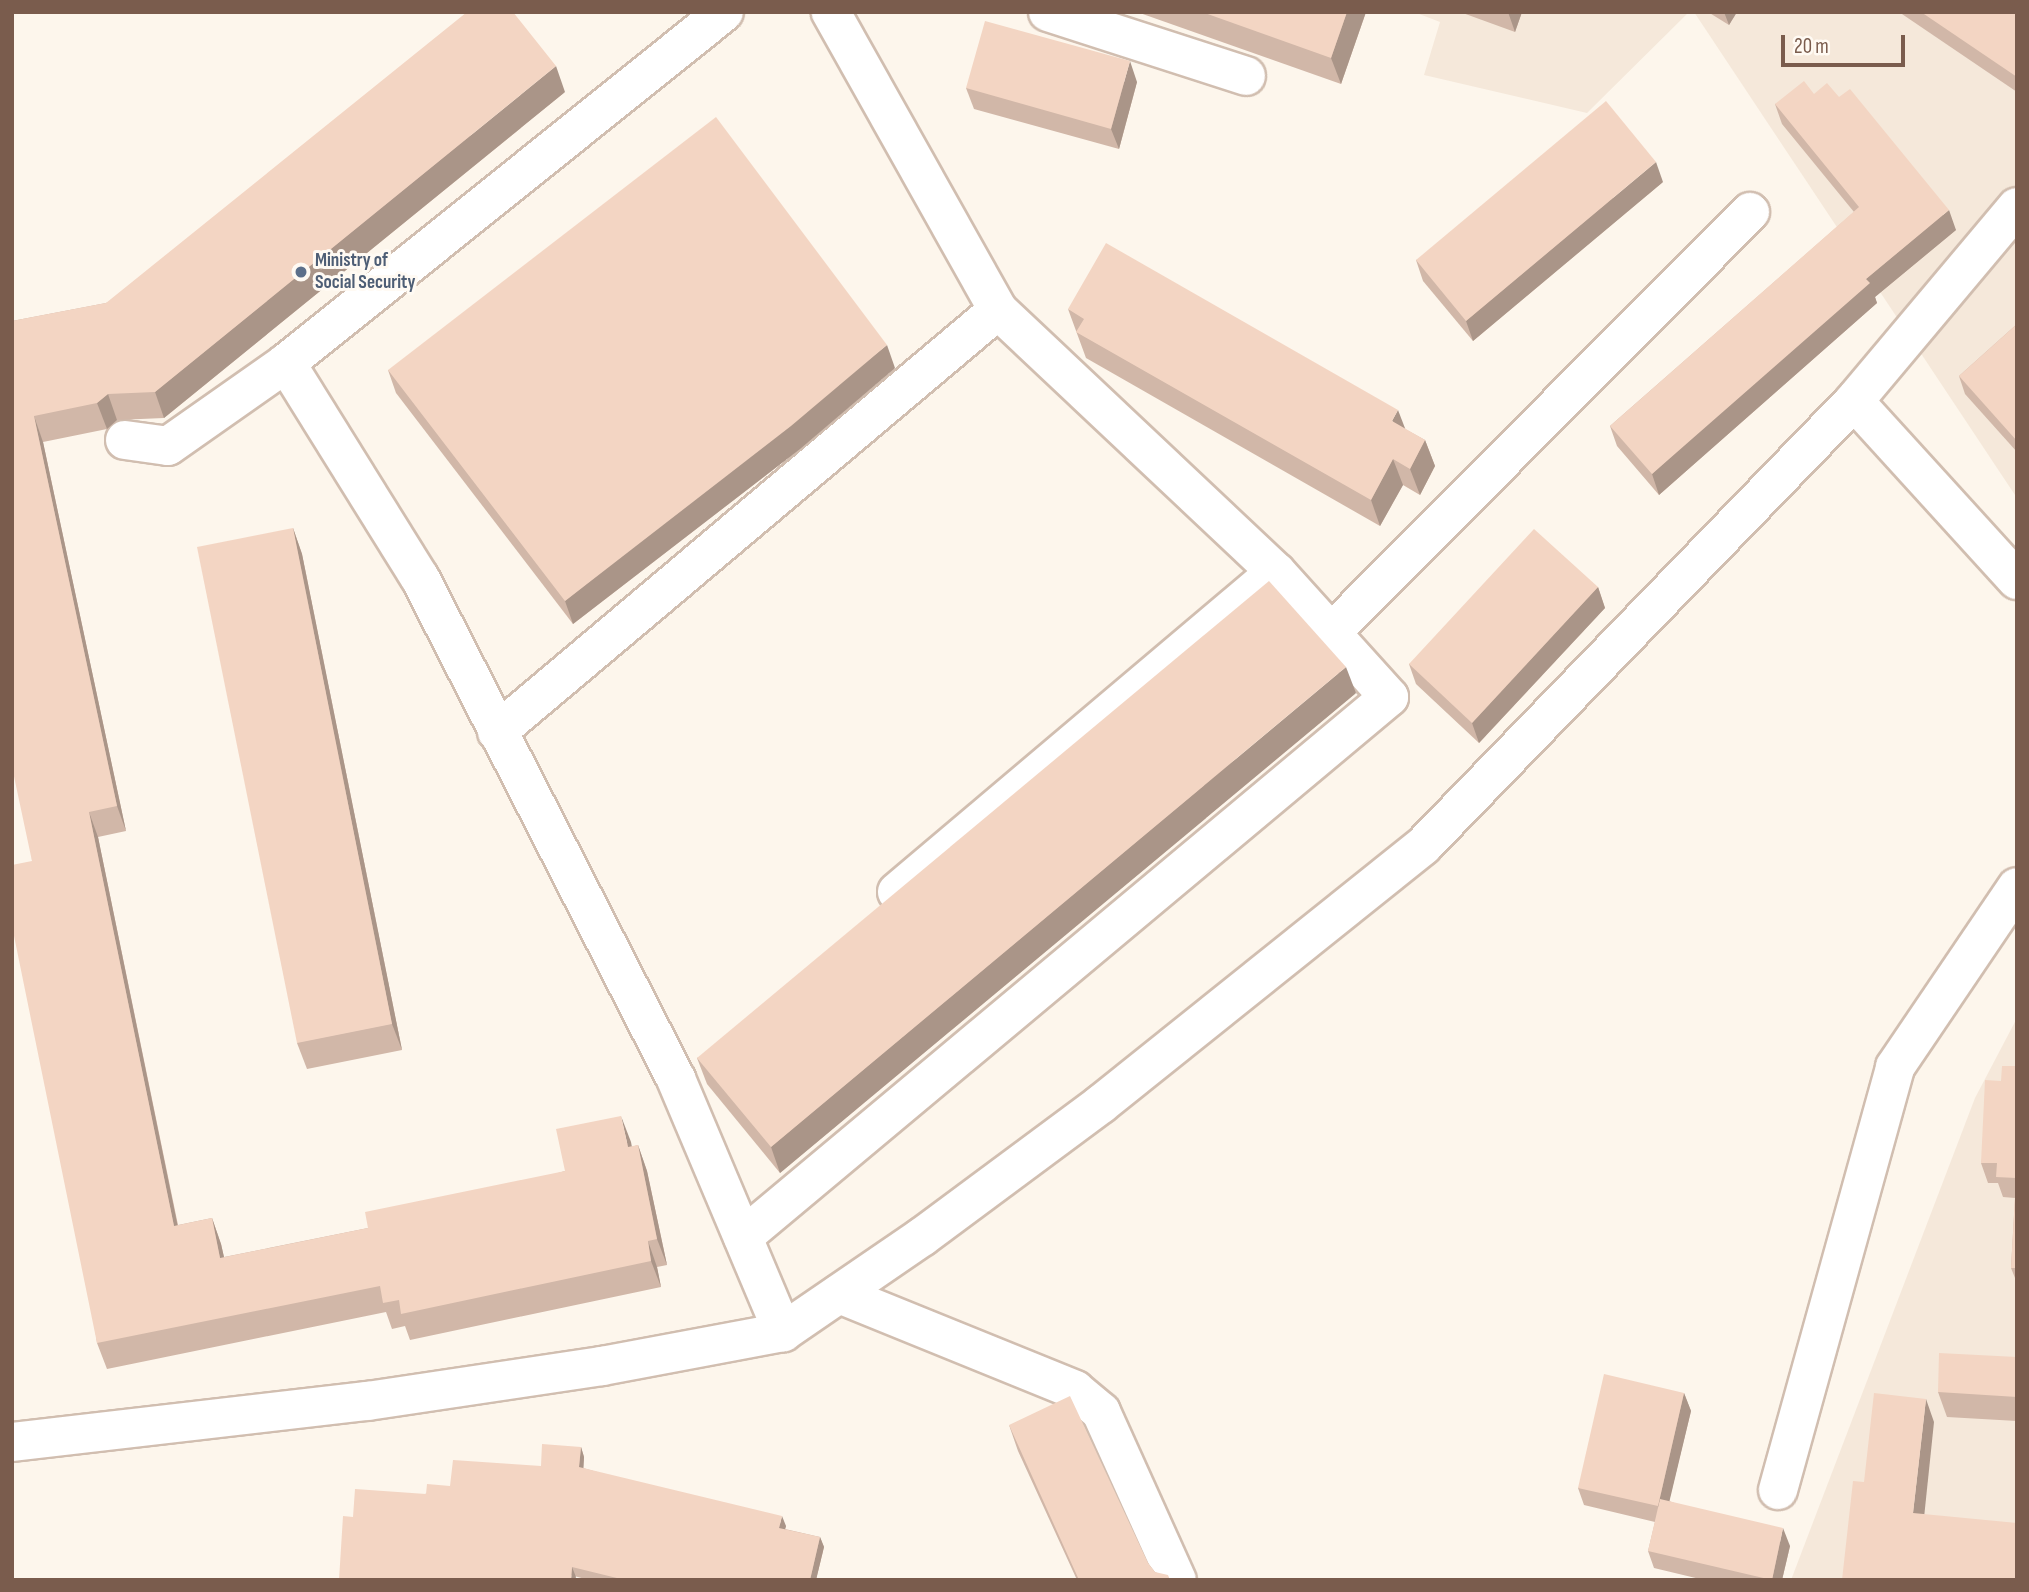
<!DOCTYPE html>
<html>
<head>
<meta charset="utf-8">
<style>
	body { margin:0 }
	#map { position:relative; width:2029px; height:1592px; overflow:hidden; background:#fdf6ec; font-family:"Sofia Sans Condensed",sans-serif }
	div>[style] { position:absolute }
	.residential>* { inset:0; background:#f5e8da }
	.roads { filter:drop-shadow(2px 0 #d1beb0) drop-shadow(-2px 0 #d1beb0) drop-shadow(0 2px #d1beb0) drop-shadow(0 -2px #d1beb0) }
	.minor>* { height:38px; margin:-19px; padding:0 19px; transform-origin:19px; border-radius:19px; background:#fff }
	.wall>* { inset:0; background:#d1b7a8 }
	.shaded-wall>* { inset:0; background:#aa9588 }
	.building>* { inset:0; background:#f3d5c3 }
	.dots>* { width:19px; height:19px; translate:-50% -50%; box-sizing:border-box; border:4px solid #fffaf3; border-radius:50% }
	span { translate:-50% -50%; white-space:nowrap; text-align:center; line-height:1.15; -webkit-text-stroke:6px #fffaf3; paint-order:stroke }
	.service-label { font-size:19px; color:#4e5e75; font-weight:700 }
	.left { translate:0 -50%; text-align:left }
	.frame { position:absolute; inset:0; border:14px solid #7a5c4d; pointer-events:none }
	.scale { position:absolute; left:1781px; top:35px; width:124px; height:32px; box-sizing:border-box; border:4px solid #7a5c4d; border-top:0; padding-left:9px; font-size:21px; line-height:24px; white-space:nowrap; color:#7a5c4d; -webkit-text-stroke:5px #fffaf3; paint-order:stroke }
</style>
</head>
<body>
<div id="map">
	<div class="residential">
		<div style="clip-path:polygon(1414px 12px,1689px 12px,1587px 113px,1424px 75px,1440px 22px)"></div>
		<div style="clip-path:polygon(1694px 12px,2017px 12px,2017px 498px)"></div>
		<div style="clip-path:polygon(2017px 1018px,2017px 1580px,1791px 1580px,1975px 1098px)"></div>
	</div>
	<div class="roads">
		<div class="minor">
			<div style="left:1048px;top:12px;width:208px;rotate:17.9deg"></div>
			<div style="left:286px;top:363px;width:253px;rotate:58.1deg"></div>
			<div style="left:420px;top:578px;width:563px;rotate:62.93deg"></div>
			<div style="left:676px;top:1079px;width:275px;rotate:67.1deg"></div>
			<div style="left:1854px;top:401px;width:242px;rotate:47.7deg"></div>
			<div style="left:125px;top:440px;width:43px;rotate:7.9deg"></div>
			<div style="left:168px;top:446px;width:144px;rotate:-35.1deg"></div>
			<div style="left:286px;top:363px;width:561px;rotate:-38.71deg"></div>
			<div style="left:1331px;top:633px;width:594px;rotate:-45.14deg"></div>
			<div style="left:497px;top:732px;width:655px;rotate:-40.11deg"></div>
			<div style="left:897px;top:892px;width:496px;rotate:-40.2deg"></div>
			<div style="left:743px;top:1237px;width:842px;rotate:-39.89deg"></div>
			<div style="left:1389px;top:697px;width:169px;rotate:-132.1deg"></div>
			<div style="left:1276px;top:572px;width:382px;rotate:-136.7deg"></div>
			<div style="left:998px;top:310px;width:342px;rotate:-119.3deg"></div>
			<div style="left:839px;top:1294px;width:255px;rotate:22.1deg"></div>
			<div style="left:1075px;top:1390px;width:34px;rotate:40deg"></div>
			<div style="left:1101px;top:1412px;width:184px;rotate:65.7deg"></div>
			<div style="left:12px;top:1442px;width:358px;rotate:-6.6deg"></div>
			<div style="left:368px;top:1401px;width:237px;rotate:-8.5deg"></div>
			<div style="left:602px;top:1366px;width:184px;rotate:-10.6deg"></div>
			<div style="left:783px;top:1332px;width:168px;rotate:-34.4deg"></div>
			<div style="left:922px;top:1237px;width:223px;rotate:-36.6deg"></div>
			<div style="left:1101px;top:1104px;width:413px;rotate:-38.7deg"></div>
			<div style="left:1423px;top:846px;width:620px;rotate:-45.92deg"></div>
			<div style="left:1854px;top:401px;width:253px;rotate:-50deg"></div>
			<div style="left:1778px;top:1490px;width:439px;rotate:-74.5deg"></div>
			<div style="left:1895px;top:1067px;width:217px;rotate:-55.9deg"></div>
		</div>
	</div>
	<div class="wall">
		<div style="clip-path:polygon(1137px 12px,1366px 12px,1341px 84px)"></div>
		<div style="clip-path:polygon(1460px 12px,1522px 12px,1515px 32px)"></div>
		<div style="clip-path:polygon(1708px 12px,1737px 12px,1729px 25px)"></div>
		<div style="clip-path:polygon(1899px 12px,2017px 12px,2017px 92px)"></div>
		<div style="clip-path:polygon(1137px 82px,1119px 149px,974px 109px,966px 88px)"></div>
		<div style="clip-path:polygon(565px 92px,164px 418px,117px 420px,107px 429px,43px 442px,126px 831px,98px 837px,178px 1225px,212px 1218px,221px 1244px,224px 1257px,368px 1228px,565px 1171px,631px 1142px,631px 1147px,638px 1145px,647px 1171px,667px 1265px,657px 1267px,661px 1287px,410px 1340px,405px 1326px,392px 1329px,386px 1312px,107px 1369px,97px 1343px,32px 861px,12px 321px,106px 303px)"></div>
		<div style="clip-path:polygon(1814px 94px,1839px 97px,1956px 230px,1875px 297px,1877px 303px,1659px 495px,1617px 446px,1610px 426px,1854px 212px,1782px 124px,1775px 104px)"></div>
		<div style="clip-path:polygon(1663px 182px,1473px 341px,1423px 281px,1416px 260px)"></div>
		<div style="clip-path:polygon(1068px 309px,1405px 429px,1425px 440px,1435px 466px,1420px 495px,1403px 485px,1380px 526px,1086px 358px)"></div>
		<div style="clip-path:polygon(2017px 324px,2017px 452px,1965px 394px,1959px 376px)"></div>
		<div style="clip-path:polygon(895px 368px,800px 449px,573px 624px,396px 393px,388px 370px)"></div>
		<div style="clip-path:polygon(293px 528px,302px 554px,402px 1050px,307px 1069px,297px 1043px)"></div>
		<div style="clip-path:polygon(1598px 587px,1605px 608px,1479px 743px,1416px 684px,1409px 664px)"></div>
		<div style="clip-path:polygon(1356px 693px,780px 1173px,707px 1084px,697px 1058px)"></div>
		<div style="clip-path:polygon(2017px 1066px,2017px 1283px,2011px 1268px,2015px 1198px,2003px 1197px,1998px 1183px,1988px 1183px,1981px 1163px,2001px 1081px)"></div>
		<div style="clip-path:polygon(2017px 1357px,2017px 1421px,1947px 1417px,1938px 1392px)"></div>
		<div style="clip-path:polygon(1684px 1393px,1691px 1411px,1669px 1501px,1790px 1546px,1782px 1580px,1704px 1580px,1654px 1568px,1648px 1551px,1655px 1522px,1584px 1505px,1578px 1488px)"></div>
		<div style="clip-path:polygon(1009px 1425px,1148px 1563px,1155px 1572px,1170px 1580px,1077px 1580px,1018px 1451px)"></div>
		<div style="clip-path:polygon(581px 1447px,584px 1457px,583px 1468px,786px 1526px,785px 1529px,820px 1537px,824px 1547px,816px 1580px,589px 1580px,353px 1517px,450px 1486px,541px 1466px)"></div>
	</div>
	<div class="shaded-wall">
		<div style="clip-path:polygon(1347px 12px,1366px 12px,1341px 84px,1331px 58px)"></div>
		<div style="clip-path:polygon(1508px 12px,1522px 12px,1515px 32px)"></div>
		<div style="clip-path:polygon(1724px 12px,1737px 12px,1729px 25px)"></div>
		<div style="clip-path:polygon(1130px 61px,1137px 82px,1119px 149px,1111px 129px)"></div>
		<div style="clip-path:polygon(556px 66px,565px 92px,164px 418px,155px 392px)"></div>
		<div style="clip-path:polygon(1656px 162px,1663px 182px,1473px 341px,1466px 321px)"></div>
		<div style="clip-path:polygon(1949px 210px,1956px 230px,1875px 297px,1877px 303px,1659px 495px,1652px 474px,1866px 279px)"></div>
		<div style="clip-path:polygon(887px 345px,895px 368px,800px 449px,573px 624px,565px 601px)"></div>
		<div style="clip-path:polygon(108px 394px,117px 420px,107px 429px,97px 403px)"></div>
		<div style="clip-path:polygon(1398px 410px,1408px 436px,1392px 421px)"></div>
		<div style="clip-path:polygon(34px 416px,43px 442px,126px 831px,117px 806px)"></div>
		<div style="clip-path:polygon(1425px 440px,1435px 466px,1420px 495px,1410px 469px)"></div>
		<div style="clip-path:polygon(1393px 459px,1403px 485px,1380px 526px,1371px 500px)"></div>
		<div style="clip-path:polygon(293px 528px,302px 554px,402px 1050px,392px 1024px)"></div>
		<div style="clip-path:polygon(1598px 587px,1605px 608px,1479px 743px,1472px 723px)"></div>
		<div style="clip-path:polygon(1346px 667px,1356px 693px,780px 1173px,771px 1147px)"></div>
		<div style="clip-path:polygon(89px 812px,98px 837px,183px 1252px,174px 1226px)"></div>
		<div style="clip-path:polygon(621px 1116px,631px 1142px,637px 1173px,628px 1147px)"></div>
		<div style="clip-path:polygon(638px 1145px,647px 1171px,667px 1265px,657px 1239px)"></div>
		<div style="clip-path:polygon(212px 1218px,221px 1244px,230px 1284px,220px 1258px)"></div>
		<div style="clip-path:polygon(648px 1241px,657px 1267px,661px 1287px,651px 1261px)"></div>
		<div style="clip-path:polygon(1684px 1393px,1691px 1411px,1664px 1524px,1658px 1506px)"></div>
		<div style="clip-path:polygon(1926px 1399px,1934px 1422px,1922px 1537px,1913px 1513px)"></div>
		<div style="clip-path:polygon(581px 1447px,584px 1457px,583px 1477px,579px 1467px)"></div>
		<div style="clip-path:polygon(782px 1516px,786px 1526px,783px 1537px,779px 1528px)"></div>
		<div style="clip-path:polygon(1783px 1528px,1790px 1546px,1782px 1580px,1772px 1580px)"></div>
		<div style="clip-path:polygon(820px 1537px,824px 1547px,816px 1580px,810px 1580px)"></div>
		<div style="clip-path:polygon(572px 1567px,576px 1577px,575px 1580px,571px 1580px)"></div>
	</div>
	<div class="building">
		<div style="clip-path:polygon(467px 12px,513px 12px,556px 66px,155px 392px,108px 394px,97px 403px,34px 416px,117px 806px,89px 812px,174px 1226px,212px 1218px,220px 1258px,368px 1228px,365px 1212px,565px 1171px,556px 1129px,621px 1116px,628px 1147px,638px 1145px,657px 1239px,648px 1241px,651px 1261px,401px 1314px,399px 1300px,383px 1303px,380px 1286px,97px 1343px,12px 926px,12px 865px,32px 861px,12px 767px,12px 321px,106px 303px)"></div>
		<div style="clip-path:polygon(1202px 12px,1347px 12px,1331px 58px)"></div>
		<div style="clip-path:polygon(1921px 12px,2017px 12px,2017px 77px)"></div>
		<div style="clip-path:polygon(985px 21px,1130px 61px,1111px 129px,966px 88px)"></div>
		<div style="clip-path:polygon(1804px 81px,1814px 94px,1827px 83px,1839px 97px,1850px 89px,1949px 210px,1866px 279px,1870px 283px,1652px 474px,1610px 426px,1859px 207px,1775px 104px)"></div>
		<div style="clip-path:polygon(1606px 101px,1656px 162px,1466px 321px,1416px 260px)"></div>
		<div style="clip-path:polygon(716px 117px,887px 345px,791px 426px,565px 601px,388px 370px)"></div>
		<div style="clip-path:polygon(1106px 243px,1398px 410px,1392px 421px,1425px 440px,1410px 469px,1393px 459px,1371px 500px,1076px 332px,1084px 319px,1068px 309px)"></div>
		<div style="clip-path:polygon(2017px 324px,2017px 441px,1959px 376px)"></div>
		<div style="clip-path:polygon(293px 528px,392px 1024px,297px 1043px,197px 547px)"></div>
		<div style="clip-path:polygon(1534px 529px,1598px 587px,1472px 723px,1409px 664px)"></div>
		<div style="clip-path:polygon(1269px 581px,1346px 667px,771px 1147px,697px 1058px)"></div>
		<div style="clip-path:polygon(2002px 1066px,2017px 1066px,2017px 1268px,2011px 1268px,2016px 1178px,1996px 1177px,1997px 1163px,1981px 1163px,1985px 1080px,2001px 1081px)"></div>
		<div style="clip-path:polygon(1939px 1353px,2017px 1357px,2017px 1397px,1938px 1392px)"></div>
		<div style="clip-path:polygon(1604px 1374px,1684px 1393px,1658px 1506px,1578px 1488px)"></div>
		<div style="clip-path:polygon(1874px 1393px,1926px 1399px,1913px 1513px,2017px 1523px,2017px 1580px,1842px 1580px,1853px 1481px,1864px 1482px)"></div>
		<div style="clip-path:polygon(1070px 1396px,1148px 1563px,1155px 1572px,1168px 1575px,1170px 1580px,1079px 1580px,1009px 1425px)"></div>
		<div style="clip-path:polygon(542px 1444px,581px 1447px,579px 1467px,782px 1516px,779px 1528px,820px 1537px,810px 1580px,625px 1580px,572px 1567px,571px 1580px,339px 1580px,343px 1516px,353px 1517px,355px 1489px,426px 1494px,427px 1484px,450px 1486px,453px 1460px,541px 1466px)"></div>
		<div style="clip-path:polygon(1660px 1499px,1783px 1528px,1772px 1580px,1648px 1551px)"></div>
	</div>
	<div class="dots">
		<div style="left:301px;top:272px;background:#5c6f8a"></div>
	</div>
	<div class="service-label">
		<span class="left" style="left:315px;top:272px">Ministry of<br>Social Security</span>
	</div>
	<div class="frame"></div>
	<div class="scale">20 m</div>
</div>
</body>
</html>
